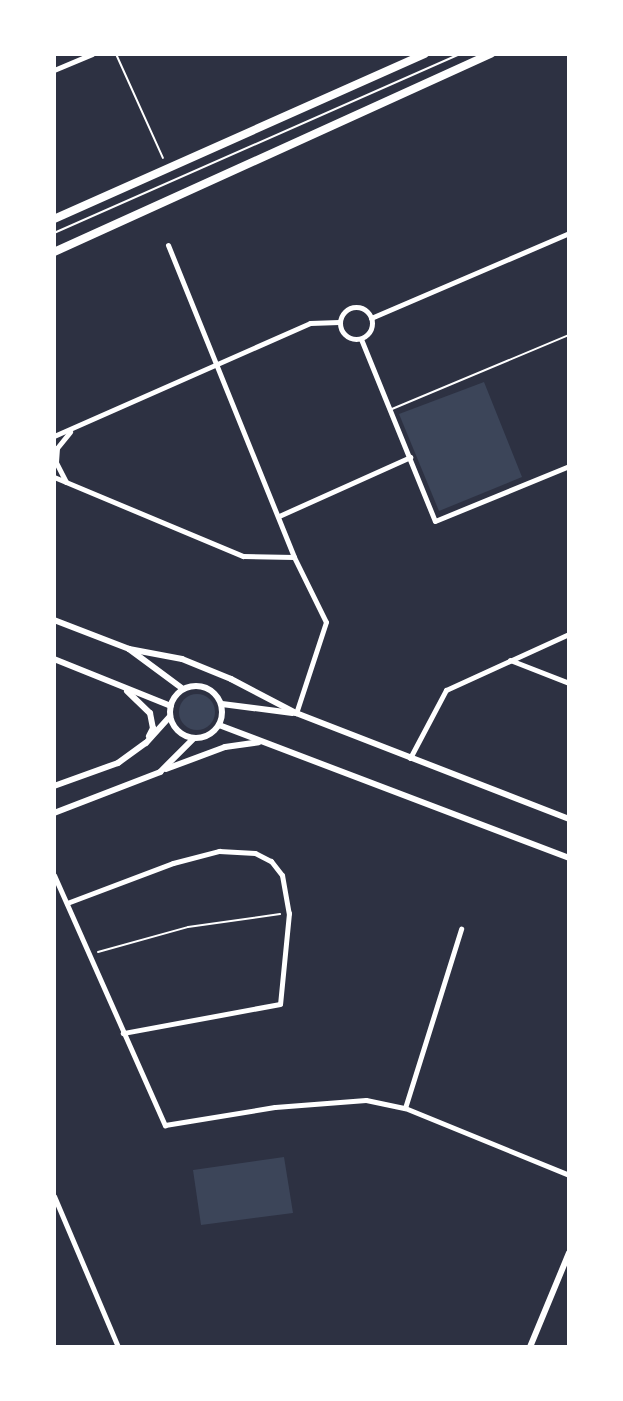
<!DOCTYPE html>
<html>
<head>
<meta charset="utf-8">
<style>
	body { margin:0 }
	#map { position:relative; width:623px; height:1401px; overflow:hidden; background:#2d3142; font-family:Cabin,sans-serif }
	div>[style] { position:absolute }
	.green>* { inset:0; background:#3c4559 }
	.round { border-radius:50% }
	.path>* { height:2px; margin:-1px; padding:0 1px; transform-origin:1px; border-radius:1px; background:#fff }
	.service>* { height:2px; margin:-1px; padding:0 1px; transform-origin:1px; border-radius:1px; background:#fff }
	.minor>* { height:5px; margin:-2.5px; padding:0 2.5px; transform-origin:2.5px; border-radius:2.5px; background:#fff }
	.minor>.ring { margin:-2.5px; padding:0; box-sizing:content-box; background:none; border:5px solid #fff; border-radius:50% }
	.tertiary>* { height:6px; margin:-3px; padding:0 3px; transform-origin:3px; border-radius:3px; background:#fff }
	.tertiary>.ring { margin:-3px; padding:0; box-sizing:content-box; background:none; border:6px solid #fff; border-radius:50% }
	.trunk>* { height:8px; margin:-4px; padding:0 4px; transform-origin:4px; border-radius:4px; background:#fff }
	span { translate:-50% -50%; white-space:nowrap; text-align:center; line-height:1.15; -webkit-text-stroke:6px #fff; paint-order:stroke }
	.frame { position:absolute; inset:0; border:56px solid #fff; pointer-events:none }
</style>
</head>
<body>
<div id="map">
	<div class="green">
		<div style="clip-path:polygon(484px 382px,522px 477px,439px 511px,399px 414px)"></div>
		<div class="round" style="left:179px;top:694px;width:36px;height:36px"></div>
		<div style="clip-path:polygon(284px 1157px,293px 1213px,201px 1225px,193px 1170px)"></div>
	</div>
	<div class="path">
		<div style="left:116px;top:54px;width:114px;rotate:65.7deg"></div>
		<div style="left:98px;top:952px;width:93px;rotate:-15.5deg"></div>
		<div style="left:188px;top:927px;width:93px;rotate:-8deg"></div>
	</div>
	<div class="service">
		<div style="left:54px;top:233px;width:443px;rotate:-23.8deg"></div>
		<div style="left:392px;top:409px;width:192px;rotate:-22.7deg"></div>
	</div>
	<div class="minor">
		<div style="left:54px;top:70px;width:41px;rotate:-22.8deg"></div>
		<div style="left:168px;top:245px;width:336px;rotate:68deg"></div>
		<div style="left:294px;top:557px;width:72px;rotate:63.8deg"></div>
		<div style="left:326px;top:622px;width:96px;rotate:108.2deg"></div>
		<div class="ring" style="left:340px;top:307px;width:27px;height:27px"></div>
		<div style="left:371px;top:318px;width:215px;rotate:-23.2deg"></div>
		<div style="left:361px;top:339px;width:196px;rotate:67.9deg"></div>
		<div style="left:435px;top:521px;width:145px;rotate:-22.3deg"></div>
		<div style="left:54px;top:436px;width:280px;rotate:-23.8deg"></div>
		<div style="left:310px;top:323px;width:29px;rotate:-2deg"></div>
		<div style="left:54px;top:477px;width:205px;rotate:22.7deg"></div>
		<div style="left:243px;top:556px;width:51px;rotate:1.1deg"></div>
		<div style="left:66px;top:482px;width:22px;rotate:-117deg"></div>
		<div style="left:56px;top:462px;width:14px;rotate:-86deg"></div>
		<div style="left:57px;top:448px;width:21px;rotate:-51deg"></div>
		<div style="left:279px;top:516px;width:144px;rotate:-24.2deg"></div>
		<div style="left:510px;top:660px;width:63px;rotate:21.3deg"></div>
		<div style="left:410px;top:758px;width:77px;rotate:-62.1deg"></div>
		<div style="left:446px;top:690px;width:135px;rotate:-24.5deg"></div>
		<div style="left:54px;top:875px;width:274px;rotate:66.1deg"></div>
		<div style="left:165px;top:1125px;width:111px;rotate:-9.3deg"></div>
		<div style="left:275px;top:1107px;width:91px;rotate:-4.4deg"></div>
		<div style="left:366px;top:1100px;width:40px;rotate:12deg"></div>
		<div style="left:405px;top:1108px;width:177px;rotate:22.2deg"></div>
		<div style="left:67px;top:903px;width:113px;rotate:-20.7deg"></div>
		<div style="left:173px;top:863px;width:48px;rotate:-14.6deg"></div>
		<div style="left:219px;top:851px;width:36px;rotate:3deg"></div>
		<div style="left:255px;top:853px;width:18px;rotate:27deg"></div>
		<div style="left:271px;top:861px;width:18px;rotate:52deg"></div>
		<div style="left:282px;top:875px;width:39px;rotate:80deg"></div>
		<div style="left:289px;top:913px;width:91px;rotate:95.6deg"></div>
		<div style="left:280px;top:1004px;width:160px;rotate:169.5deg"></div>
		<div style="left:405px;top:1108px;width:188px;rotate:-72.6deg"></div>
		<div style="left:54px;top:1196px;width:164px;rotate:67deg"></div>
	</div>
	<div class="tertiary">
		<div style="left:54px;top:620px;width:80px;rotate:21.1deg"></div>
		<div style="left:129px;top:649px;width:54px;rotate:10.7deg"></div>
		<div style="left:182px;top:659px;width:53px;rotate:22.2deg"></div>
		<div style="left:231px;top:679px;width:73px;rotate:27.6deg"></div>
		<div style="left:296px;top:713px;width:293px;rotate:21.2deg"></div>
		<div style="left:129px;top:649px;width:67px;rotate:36.5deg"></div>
		<div style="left:54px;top:659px;width:126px;rotate:21.9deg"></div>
		<div class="ring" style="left:170px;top:686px;width:46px;height:46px"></div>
		<div style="left:127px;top:691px;width:32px;rotate:44deg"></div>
		<div style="left:150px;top:713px;width:15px;rotate:79deg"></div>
		<div style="left:153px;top:728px;width:9px;rotate:117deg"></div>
		<div style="left:222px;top:704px;width:71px;rotate:7.3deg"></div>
		<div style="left:219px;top:725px;width:374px;rotate:20.8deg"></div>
		<div style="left:166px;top:769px;width:63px;rotate:-20.4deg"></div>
		<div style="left:225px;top:747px;width:34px;rotate:-8deg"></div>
		<div style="left:54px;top:786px;width:68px;rotate:-19.8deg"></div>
		<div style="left:118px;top:763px;width:34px;rotate:-36deg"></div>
		<div style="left:146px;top:743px;width:36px;rotate:-48deg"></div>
		<div style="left:54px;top:813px;width:114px;rotate:-21.1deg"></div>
		<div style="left:160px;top:772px;width:48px;rotate:-45deg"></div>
		<div style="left:530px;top:1347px;width:102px;rotate:-67.5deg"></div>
	</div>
	<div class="trunk">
		<div style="left:54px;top:219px;width:406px;rotate:-24deg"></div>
		<div style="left:54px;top:252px;width:480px;rotate:-24.4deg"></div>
	</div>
	<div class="frame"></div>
</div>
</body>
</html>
